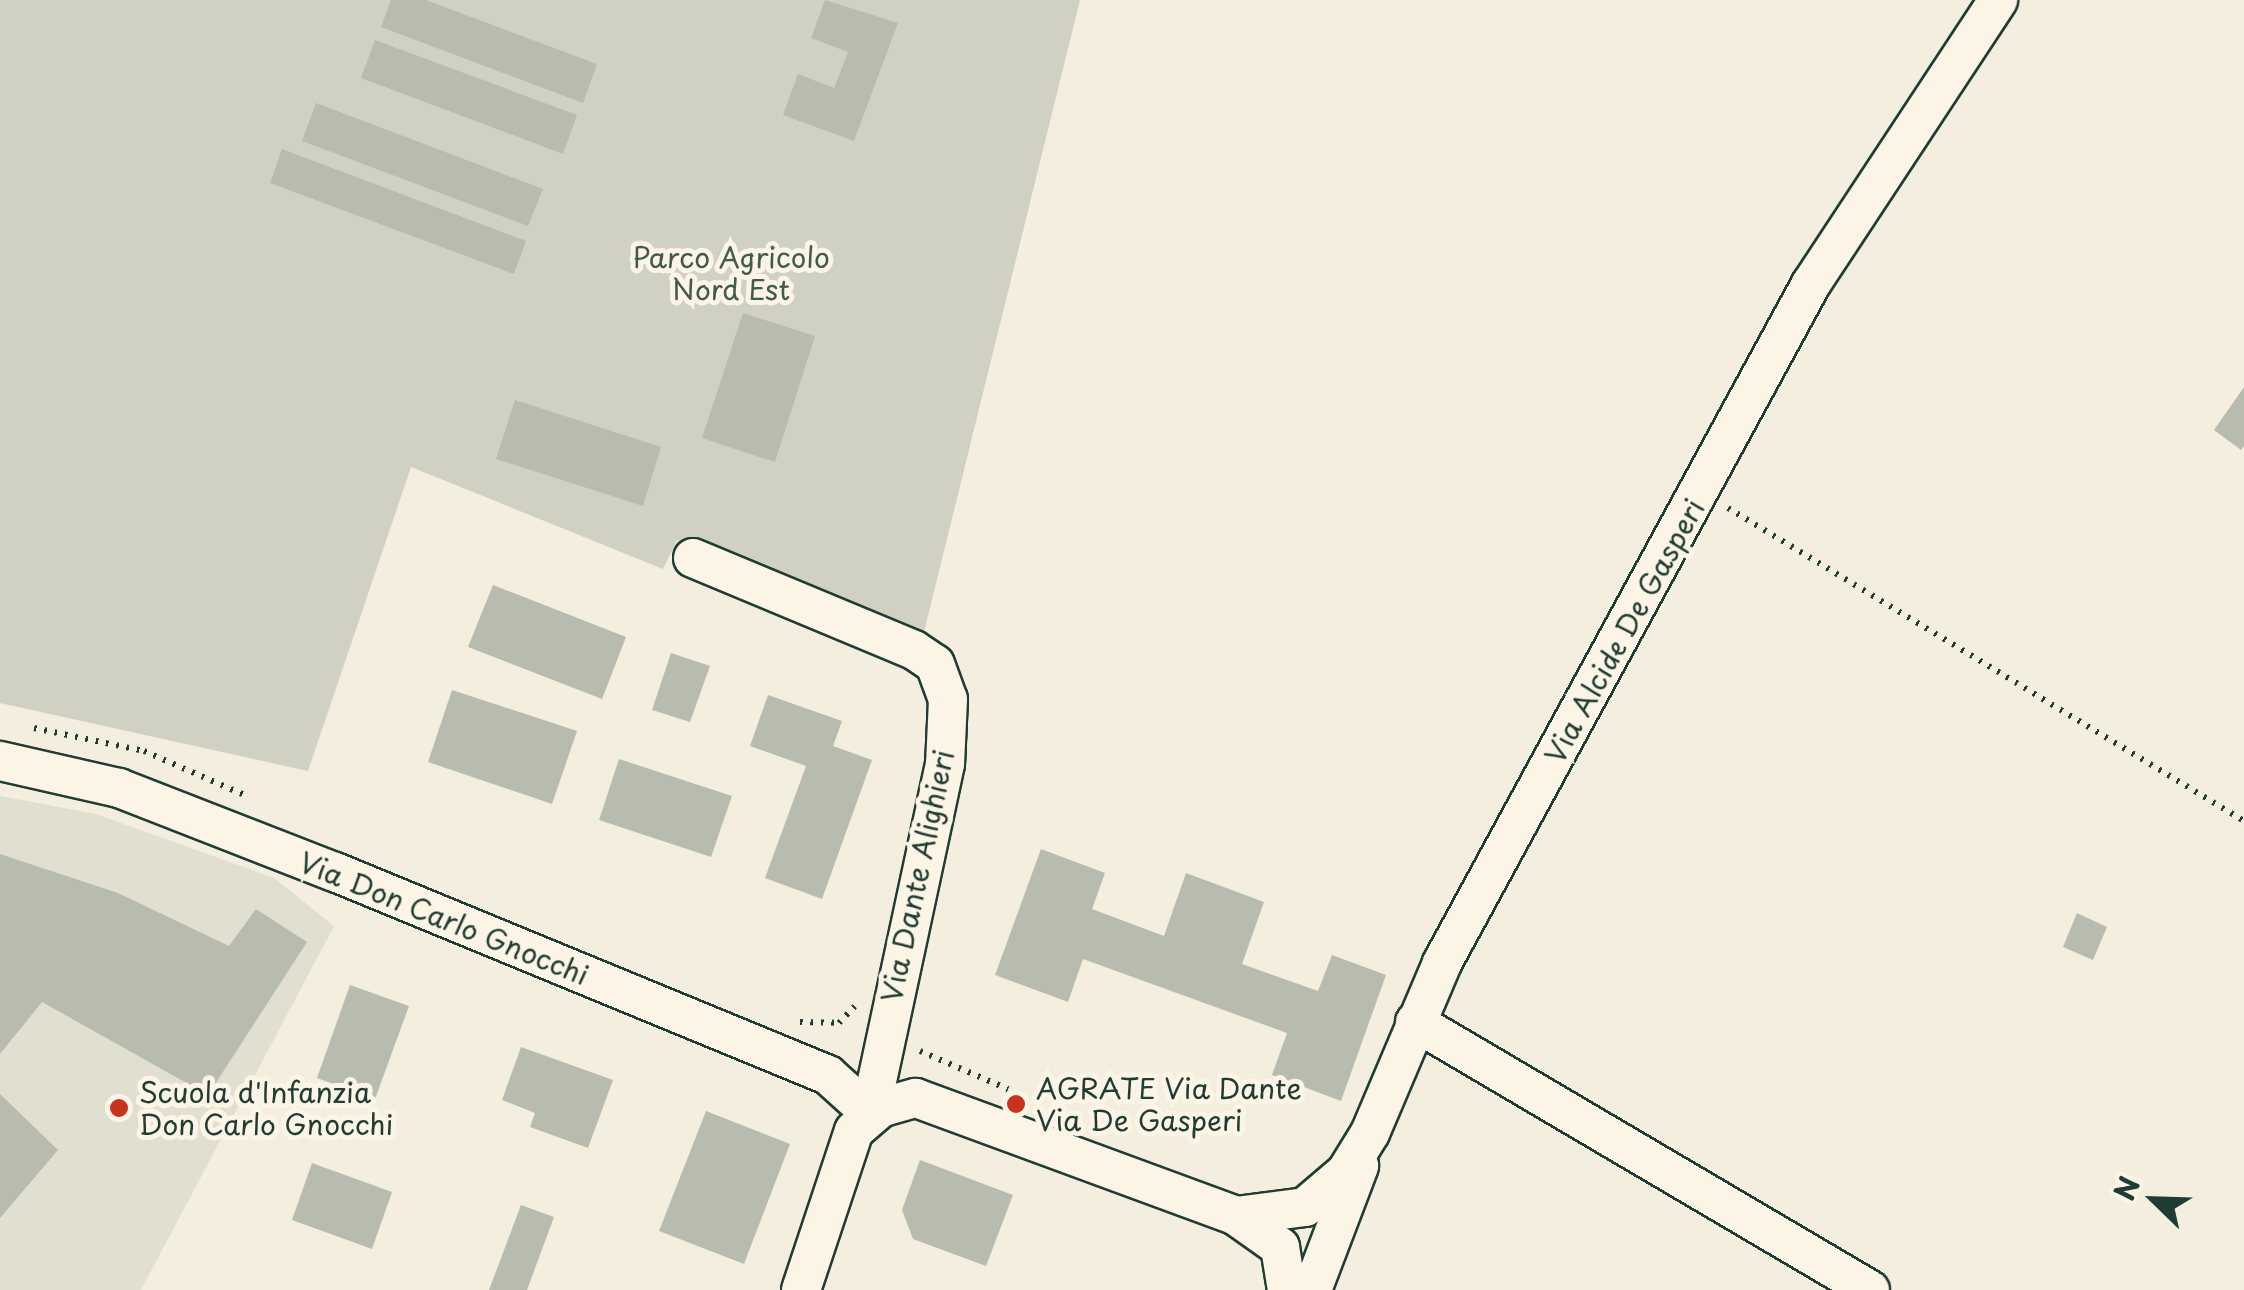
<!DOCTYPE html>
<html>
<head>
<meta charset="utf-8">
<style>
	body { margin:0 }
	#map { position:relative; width:2244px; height:1290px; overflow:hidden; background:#f3eede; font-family:"Playpen Sans",sans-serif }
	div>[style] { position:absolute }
	.built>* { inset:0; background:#e1dfd0 }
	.green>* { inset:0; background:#d0d1c2 }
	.building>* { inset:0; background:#b8bcae }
	.path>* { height:6px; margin-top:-3px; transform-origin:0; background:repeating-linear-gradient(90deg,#1f3d34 0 2.5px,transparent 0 10.5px) }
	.roads { filter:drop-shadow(2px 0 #1f3d34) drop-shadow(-2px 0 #1f3d34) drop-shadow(0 2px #1f3d34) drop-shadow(0 -2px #1f3d34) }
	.minor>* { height:38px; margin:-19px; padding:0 19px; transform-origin:19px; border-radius:19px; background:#fcf5e5 }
	.dots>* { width:28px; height:28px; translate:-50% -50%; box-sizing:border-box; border:5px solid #fcf5e5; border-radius:50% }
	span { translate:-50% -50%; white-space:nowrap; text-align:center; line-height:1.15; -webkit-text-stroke:10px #fcf5e5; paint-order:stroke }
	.park-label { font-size:28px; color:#425b50 }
	.street-label { font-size:28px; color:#1f3d34 }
	.poi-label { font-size:28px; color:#1f3d34 }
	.left { translate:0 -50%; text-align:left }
	.north { position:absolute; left:2104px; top:1150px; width:100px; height:100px; -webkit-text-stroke:8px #fcf5e5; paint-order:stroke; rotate:293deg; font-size:28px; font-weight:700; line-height:40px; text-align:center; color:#1f3d34 }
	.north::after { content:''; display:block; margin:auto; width:35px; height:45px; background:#1f3d34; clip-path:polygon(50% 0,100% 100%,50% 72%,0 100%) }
</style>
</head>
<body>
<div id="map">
	<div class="built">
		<div style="clip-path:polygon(0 796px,96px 814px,274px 878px,334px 926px,141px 1290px,0 1290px)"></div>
	</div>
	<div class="green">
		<div style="clip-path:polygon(0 0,1080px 0,924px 632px,677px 540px,663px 569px,411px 467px,308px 771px,0 703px)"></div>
	</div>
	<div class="building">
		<div style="clip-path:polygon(391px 0,426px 0,597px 64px,583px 103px,381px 27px)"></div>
		<div style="clip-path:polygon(825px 0,898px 23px,854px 141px,783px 115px,798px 74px,834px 88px,848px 52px,811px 38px)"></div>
		<div style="clip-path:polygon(375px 40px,577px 115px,563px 154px,361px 78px)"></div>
		<div style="clip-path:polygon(316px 103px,543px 189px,528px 226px,302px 141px)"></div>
		<div style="clip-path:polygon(282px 149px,526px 241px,514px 274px,270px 183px)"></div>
		<div style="clip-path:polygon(743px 313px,815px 336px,775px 462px,702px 438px)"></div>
		<div style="clip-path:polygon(2244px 387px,2244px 446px,2241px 450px,2214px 430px)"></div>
		<div style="clip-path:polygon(515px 400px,661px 447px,643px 506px,496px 459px)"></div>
		<div style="clip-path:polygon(493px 585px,626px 637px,602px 699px,468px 647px)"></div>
		<div style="clip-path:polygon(671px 653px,710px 666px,690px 722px,652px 710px)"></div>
		<div style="clip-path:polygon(452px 690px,577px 731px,552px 804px,428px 762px)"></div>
		<div style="clip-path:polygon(768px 695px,842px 721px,833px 746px,872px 760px,822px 899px,765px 878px,806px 766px,750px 746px)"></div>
		<div style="clip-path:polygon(619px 759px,732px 796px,711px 857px,599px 820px)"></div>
		<div style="clip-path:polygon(1041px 849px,1105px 873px,1092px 909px,1164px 936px,1186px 873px,1264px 902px,1242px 964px,1318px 991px,1332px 955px,1386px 975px,1341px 1101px,1272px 1075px,1287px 1033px,1083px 959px,1068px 1002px,995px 975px)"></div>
		<div style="clip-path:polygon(0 854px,118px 893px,229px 946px,256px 909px,307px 942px,208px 1095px,42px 1002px,0 1054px)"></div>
		<div style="clip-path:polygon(2077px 913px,2107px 927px,2093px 960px,2063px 947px)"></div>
		<div style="clip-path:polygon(350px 985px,409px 1006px,375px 1099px,317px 1078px)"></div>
		<div style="clip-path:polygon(521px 1047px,613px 1080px,588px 1148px,530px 1127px,535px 1113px,502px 1100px)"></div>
		<div style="clip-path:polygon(0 1094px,58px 1150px,0 1218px)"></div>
		<div style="clip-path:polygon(706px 1111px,790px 1144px,744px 1264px,659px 1231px)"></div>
		<div style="clip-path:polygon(920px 1160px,1013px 1195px,986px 1266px,913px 1239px,902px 1210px)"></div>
		<div style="clip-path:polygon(312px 1163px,392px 1192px,372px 1249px,292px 1220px)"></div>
		<div style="clip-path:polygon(521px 1205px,554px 1217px,527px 1290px,489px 1290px)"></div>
	</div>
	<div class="path">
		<div style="left:1728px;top:508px;width:604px;rotate:31.24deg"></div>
		<div style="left:34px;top:728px;width:112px;rotate:11.8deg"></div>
		<div style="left:144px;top:751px;width:109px;rotate:23.7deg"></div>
		<div style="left:800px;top:1022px;width:39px;rotate:1deg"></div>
		<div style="left:839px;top:1023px;width:23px;rotate:-47deg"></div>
		<div style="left:920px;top:1051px;width:96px;rotate:23.4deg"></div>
	</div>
	<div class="roads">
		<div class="minor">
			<div style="left:693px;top:558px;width:239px;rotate:22.6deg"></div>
			<div style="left:914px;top:650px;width:25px;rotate:34deg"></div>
			<div style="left:935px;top:664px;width:37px;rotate:70deg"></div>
			<div style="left:948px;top:699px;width:65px;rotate:92.6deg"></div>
			<div style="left:945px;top:764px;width:357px;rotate:102.1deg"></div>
			<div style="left:0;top:761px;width:122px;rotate:12.8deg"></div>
			<div style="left:119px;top:788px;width:232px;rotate:21.3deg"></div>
			<div style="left:335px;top:872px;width:533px;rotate:22.38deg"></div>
			<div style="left:828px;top:1075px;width:57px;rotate:42.1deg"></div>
			<div style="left:1415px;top:1022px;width:528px;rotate:30.5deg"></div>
			<div style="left:1236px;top:1216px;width:70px;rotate:-7.4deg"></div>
			<div style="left:1305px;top:1207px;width:54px;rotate:-40.5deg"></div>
			<div style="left:1346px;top:1172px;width:46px;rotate:-58.4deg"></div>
			<div style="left:1370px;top:1133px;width:185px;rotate:-67deg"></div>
			<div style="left:1442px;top:963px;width:773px;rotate:-61.48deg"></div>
			<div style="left:1811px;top:284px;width:340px;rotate:-56.6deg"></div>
			<div style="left:801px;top:1290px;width:168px;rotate:-71.6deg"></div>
			<div style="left:854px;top:1131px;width:35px;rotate:-41deg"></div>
			<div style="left:880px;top:1108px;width:37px;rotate:-16deg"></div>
			<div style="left:916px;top:1098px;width:341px;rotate:20.2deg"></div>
			<div style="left:1236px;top:1216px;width:54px;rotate:35.2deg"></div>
			<div style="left:1280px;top:1247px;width:44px;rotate:80.8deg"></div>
			<div style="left:1312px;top:1290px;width:133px;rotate:-69.2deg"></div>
		</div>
	</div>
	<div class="dots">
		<div style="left:1016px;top:1104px;background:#c8321e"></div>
		<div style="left:119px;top:1108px;background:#c8321e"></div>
	</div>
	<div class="park-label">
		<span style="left:731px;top:273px">Parco Agricolo<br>Nord Est</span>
	</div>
	<div class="street-label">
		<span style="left:1624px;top:631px;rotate:-61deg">Via Alcide De Gasperi</span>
		<span style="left:917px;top:876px;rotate:-78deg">Via Dante Alighieri</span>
		<span style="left:444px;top:918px;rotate:22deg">Via Don Carlo Gnocchi</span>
	</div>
	<div class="poi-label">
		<span class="left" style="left:1036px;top:1104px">AGRATE Via Dante<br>Via De Gasperi</span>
		<span class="left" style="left:139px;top:1108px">Scuola d'Infanzia<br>Don Carlo Gnocchi</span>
	</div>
	<div class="north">N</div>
</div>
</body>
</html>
